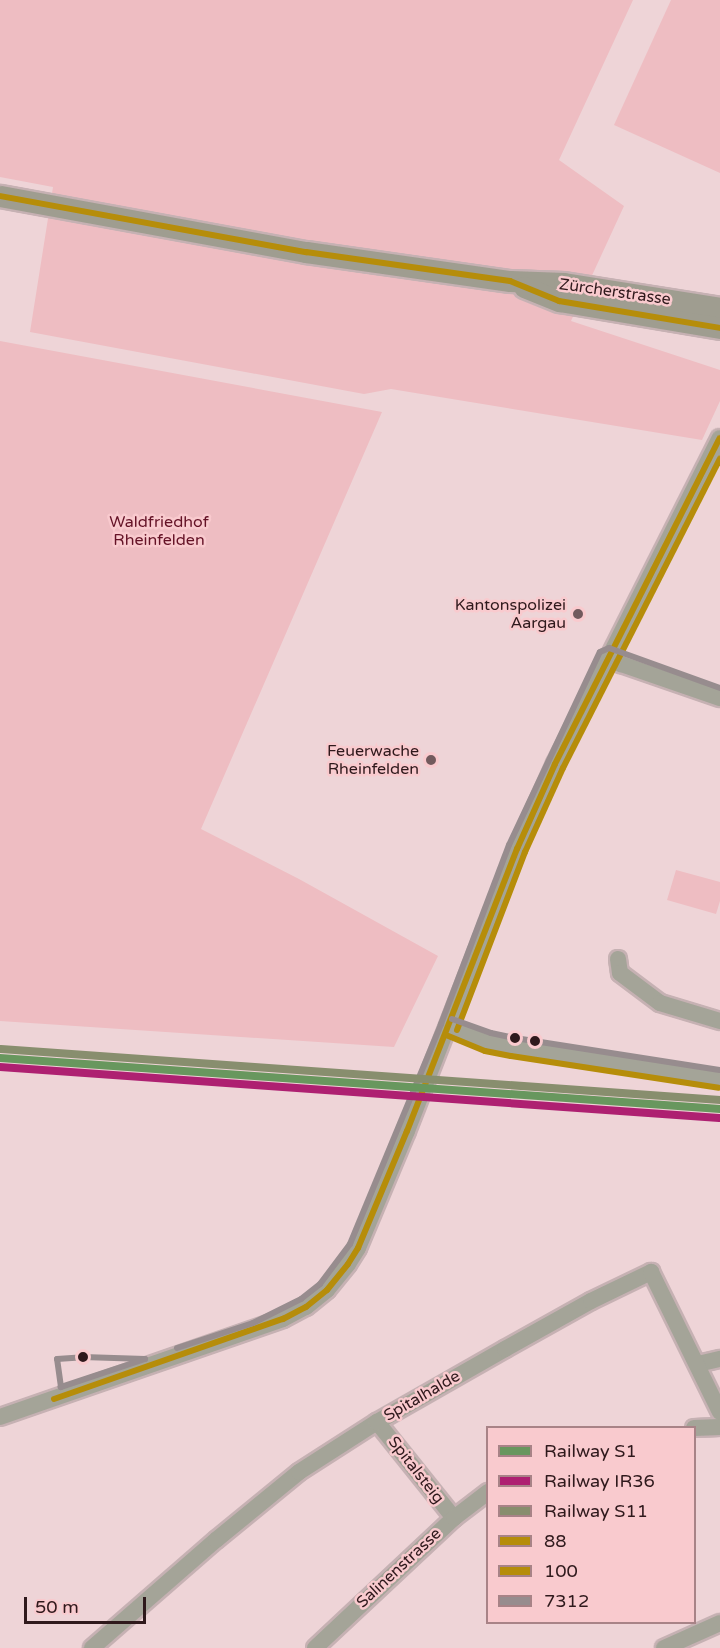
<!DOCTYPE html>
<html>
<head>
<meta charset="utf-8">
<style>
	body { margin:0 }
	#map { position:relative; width:720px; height:1648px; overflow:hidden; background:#eed4d7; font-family:"Varela Round",sans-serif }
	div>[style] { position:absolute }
	.green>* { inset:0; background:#eebdc2 }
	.roads { filter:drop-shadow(2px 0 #c6b1b3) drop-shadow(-2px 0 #c6b1b3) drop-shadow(0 2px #c6b1b3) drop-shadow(0 -2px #c6b1b3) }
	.minor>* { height:16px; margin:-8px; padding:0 8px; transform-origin:8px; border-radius:8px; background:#a4a498 }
	.major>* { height:21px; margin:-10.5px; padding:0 10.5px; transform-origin:10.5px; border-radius:10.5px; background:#9f9d90 }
	.bus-1>* { height:6px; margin:-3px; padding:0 3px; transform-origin:3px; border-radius:3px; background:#b68d0a }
	.bus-2>* { height:6px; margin:-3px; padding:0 3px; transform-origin:3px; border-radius:3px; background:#b68d0a }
	.bus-3>* { height:6px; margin:-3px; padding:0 3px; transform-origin:3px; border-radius:3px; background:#978c8e }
	.rail-1>* { height:8px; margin:-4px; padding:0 4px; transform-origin:4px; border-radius:4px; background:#68975e }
	.rail-2>* { height:8px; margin:-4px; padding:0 4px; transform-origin:4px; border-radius:4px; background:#ae2071 }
	.rail-3>* { height:8px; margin:-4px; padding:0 4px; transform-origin:4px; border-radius:4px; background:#888e6e }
	.dots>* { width:16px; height:16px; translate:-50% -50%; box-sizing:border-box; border:3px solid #f9cace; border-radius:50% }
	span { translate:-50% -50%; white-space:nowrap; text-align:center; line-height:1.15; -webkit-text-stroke:5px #f9cace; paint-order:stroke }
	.street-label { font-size:16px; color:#2f191c }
	.park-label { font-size:16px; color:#641226 }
	.poi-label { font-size:16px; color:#2f191c }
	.right { translate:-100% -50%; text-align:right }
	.legend { position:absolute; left:486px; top:1426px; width:210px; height:198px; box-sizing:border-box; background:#f9cace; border:2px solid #a88387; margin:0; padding:8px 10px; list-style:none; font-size:18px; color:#2f191c }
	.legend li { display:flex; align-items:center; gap:12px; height:30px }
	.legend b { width:30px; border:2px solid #a88387 }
	.scale { position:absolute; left:24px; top:1597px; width:122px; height:27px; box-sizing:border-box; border:3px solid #2f191c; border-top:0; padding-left:8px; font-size:18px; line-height:21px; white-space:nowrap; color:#2f191c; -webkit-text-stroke:4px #f9cace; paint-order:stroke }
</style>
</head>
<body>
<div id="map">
	<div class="green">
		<div style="clip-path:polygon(0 0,633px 0,559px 160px,624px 206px,571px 321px,720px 370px,720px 401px,702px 440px,391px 389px,364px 394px,30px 332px,53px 187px,0 177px)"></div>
		<div style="clip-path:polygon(671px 0,720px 0,720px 173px,614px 125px)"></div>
		<div style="clip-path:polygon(0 341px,382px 412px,201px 829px,299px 879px,438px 956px,394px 1047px,0 1021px)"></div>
		<div style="clip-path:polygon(676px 870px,720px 882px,720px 901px,716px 914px,667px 900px)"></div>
	</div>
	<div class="roads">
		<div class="minor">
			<div style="left:607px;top:657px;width:16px;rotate:27deg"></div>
			<div style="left:621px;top:664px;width:105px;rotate:19deg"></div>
			<div style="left:618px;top:959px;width:14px;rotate:82deg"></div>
			<div style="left:620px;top:973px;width:50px;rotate:36.9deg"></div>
			<div style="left:660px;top:1003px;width:63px;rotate:16.7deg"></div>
			<div style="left:449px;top:1027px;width:42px;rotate:21deg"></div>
			<div style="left:488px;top:1042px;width:25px;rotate:11deg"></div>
			<div style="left:513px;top:1047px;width:209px;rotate:8.8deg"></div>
			<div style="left:698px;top:1364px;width:23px;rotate:-13deg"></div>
			<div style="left:0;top:1417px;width:299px;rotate:-19.1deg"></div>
			<div style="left:283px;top:1319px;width:26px;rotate:-28deg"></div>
			<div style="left:306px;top:1307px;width:27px;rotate:-39deg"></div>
			<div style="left:327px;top:1290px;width:33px;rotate:-51deg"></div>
			<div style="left:348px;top:1264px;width:19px;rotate:-58deg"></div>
			<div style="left:358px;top:1248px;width:127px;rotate:-67.3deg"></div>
			<div style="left:407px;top:1131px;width:303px;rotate:-68.7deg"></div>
			<div style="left:517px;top:849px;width:93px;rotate:-65.9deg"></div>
			<div style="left:555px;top:764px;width:365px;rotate:-63.2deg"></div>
			<div style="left:377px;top:1422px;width:123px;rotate:51.3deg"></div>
			<div style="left:694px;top:1428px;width:26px;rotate:-2deg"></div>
			<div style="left:92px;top:1648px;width:164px;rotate:-41.1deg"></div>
			<div style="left:216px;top:1540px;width:107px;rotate:-39.3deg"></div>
			<div style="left:299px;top:1472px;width:93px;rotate:-32.7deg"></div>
			<div style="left:377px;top:1422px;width:147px;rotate:-29.7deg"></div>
			<div style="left:505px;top:1349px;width:98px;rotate:-29.2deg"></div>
			<div style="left:591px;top:1301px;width:67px;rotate:-25.8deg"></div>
			<div style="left:651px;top:1272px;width:156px;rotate:63.8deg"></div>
			<div style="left:315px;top:1648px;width:190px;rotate:-43.1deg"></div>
			<div style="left:454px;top:1518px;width:43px;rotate:-37.4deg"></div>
			<div style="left:664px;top:1648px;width:61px;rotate:-24.1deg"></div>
		</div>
		<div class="major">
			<div style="left:0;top:196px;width:311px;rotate:10.4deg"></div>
			<div style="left:306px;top:252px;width:206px;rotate:8.1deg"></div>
			<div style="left:510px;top:281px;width:54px;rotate:2.1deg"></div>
			<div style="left:564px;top:283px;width:158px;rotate:9.1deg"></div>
			<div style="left:524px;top:287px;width:38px;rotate:22deg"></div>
			<div style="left:559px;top:301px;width:163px;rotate:9.5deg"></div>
		</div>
	</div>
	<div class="bus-1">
		<div style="left:0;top:196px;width:311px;rotate:10.4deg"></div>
		<div style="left:306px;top:252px;width:206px;rotate:8.1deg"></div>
		<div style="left:510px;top:281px;width:53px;rotate:22.2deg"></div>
		<div style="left:559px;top:301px;width:163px;rotate:9.5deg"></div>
		<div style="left:54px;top:1399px;width:243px;rotate:-19.3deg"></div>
		<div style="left:283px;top:1319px;width:26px;rotate:-28deg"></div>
		<div style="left:306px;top:1307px;width:27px;rotate:-39deg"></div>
		<div style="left:327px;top:1290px;width:33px;rotate:-51deg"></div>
		<div style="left:348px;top:1264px;width:19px;rotate:-58deg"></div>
		<div style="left:358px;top:1248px;width:127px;rotate:-67.3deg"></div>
		<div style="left:407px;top:1131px;width:303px;rotate:-68.7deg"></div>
		<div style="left:517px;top:849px;width:93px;rotate:-65.9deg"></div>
		<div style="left:555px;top:764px;width:365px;rotate:-63.2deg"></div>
	</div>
	<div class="bus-2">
		<div style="left:457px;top:1030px;width:191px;rotate:-69.1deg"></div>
		<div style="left:525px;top:852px;width:92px;rotate:-65.7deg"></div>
		<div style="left:563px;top:768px;width:347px;rotate:-63.1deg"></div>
		<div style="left:446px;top:1035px;width:42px;rotate:22.3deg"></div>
		<div style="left:485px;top:1051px;width:26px;rotate:11deg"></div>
		<div style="left:511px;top:1056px;width:210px;rotate:8.7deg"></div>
	</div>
	<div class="bus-3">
		<div style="left:452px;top:1019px;width:41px;rotate:19.7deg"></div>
		<div style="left:491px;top:1033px;width:25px;rotate:12deg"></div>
		<div style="left:515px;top:1038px;width:207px;rotate:8.9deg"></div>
		<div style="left:177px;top:1348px;width:80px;rotate:-18.2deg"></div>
		<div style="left:253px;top:1323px;width:54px;rotate:-26.6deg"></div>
		<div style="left:301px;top:1299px;width:24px;rotate:-38deg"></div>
		<div style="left:320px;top:1284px;width:50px;rotate:-53.1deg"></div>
		<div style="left:350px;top:1244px;width:238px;rotate:-67.5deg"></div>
		<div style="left:441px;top:1024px;width:191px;rotate:-69.2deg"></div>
		<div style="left:509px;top:845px;width:213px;rotate:-64.8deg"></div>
		<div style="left:600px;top:652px;width:10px;rotate:-24deg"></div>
		<div style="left:609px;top:648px;width:118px;rotate:19.8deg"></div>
		<div style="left:83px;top:1357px;width:62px;rotate:1.8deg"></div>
		<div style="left:145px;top:1359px;width:89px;rotate:161.6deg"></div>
		<div style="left:61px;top:1387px;width:28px;rotate:-98deg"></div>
		<div style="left:57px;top:1359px;width:26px;rotate:-4deg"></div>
	</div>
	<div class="rail-1">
		<div style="left:0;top:1058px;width:722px;rotate:4.05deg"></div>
	</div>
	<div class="rail-2">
		<div style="left:0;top:1067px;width:721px;rotate:4.06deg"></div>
	</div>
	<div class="rail-3">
		<div style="left:1px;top:1049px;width:721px;rotate:4.06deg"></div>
	</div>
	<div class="dots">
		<div style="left:578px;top:614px;background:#725a5d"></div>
		<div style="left:431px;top:760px;background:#725a5d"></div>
		<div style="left:515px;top:1038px;background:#2f191c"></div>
		<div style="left:535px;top:1041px;background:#2f191c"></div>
		<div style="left:83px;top:1357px;background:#2f191c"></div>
	</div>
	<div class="street-label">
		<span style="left:615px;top:292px;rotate:8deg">Zürcherstrasse</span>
		<span style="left:422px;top:1396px;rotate:-30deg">Spitalhalde</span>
		<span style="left:416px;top:1470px;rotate:52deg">Spitalsteig</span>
		<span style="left:399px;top:1568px;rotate:-43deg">Salinenstrasse</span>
	</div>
	<div class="park-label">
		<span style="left:159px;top:531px">Waldfriedhof<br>Rheinfelden</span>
	</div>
	<div class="poi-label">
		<span class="right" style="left:566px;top:614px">Kantonspolizei<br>Aargau</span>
		<span class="right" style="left:419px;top:760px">Feuerwache<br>Rheinfelden</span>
	</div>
	<ul class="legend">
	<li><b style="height:8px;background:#68975e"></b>Railway S1</li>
	<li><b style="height:8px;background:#ae2071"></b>Railway IR36</li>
	<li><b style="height:8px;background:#888e6e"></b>Railway S11</li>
	<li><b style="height:8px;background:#b68d0a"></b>88</li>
	<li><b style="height:8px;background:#b68d0a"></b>100</li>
	<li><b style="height:8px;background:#978c8e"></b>7312</li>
	</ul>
	<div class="scale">50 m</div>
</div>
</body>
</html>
